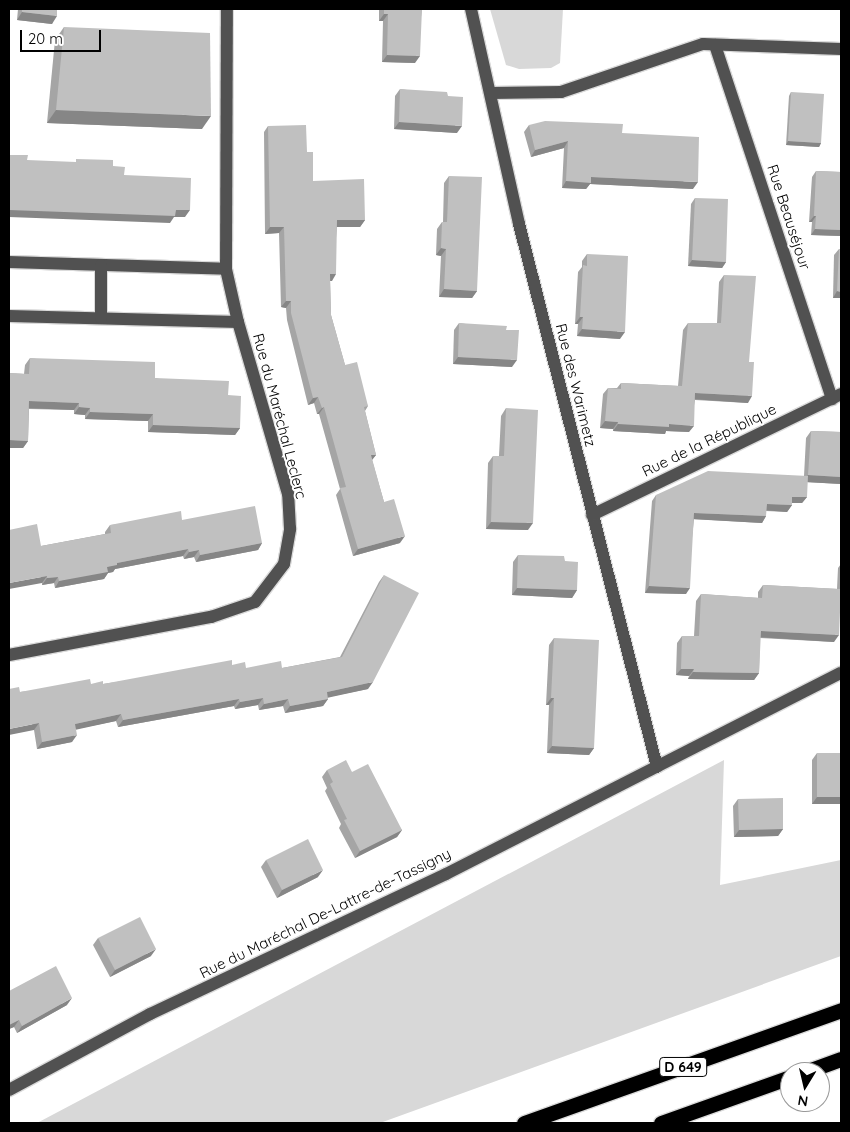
<!DOCTYPE html>
<html>
<head>
<meta charset="utf-8">
<style>
	body { margin:0 }
	#map { position:relative; width:850px; height:1132px; overflow:hidden; background:#fff; font-family:Quicksand,sans-serif }
	div>[style] { position:absolute }
	.green>* { inset:0; background:#d8d8d8 }
	.roads { filter:drop-shadow(1px 0 #dbdbdb) drop-shadow(-1px 0 #dbdbdb) drop-shadow(0 1px #dbdbdb) drop-shadow(0 -1px #dbdbdb) }
	.minor>* { height:12px; margin:-6px; padding:0 6px; transform-origin:6px; border-radius:6px; background:#515151 }
	.highway>* { height:15px; margin:-7.5px; padding:0 7.5px; transform-origin:7.5px; border-radius:7.5px; background:#000 }
	.wall>* { inset:0; background:#a5a5a5 }
	.shaded-wall>* { inset:0; background:#868686 }
	.building>* { inset:0; background:#c0c0c0 }
	span { translate:-50% -50%; white-space:nowrap; text-align:center; line-height:1.15; -webkit-text-stroke:4px #fff; paint-order:stroke }
	.shield-label span { padding:1px 4px; background:#fff; border:1px solid; border-radius:4px; -webkit-text-stroke-width:0 }
	.shield-label { font-size:14px; color:#000; font-weight:700 }
	.street-label { font-size:15px; color:#000 }
	.frame { position:absolute; inset:0; border:10px solid #000; pointer-events:none }
	.north { position:absolute; left:780px; top:1062px; width:50px; height:50px; box-sizing:border-box; background:#fff; border:1px solid #999; border-radius:50%; rotate:189deg; font-size:14px; font-weight:700; line-height:20px; text-align:center; color:#000 }
	.north::after { content:''; display:block; margin:auto; width:18px; height:22px; background:#000; clip-path:polygon(50% 0,100% 100%,50% 72%,0 100%) }
	.scale { position:absolute; left:20px; top:30px; width:81px; height:22px; box-sizing:border-box; border:2px solid #000; border-top:0; padding-left:6px; font-size:15px; line-height:18px; white-space:nowrap; color:#000; -webkit-text-stroke:4px #fff; paint-order:stroke }
</style>
</head>
<body>
<div id="map">
	<div class="green">
		<div style="clip-path:polygon(490px 9px,563px 9px,560px 63px,551px 68px,519px 69px,506px 65px)"></div>
		<div style="clip-path:polygon(724px 760px,720px 885px,841px 860px,841px 956px,380px 1123px,37px 1123px)"></div>
	</div>
	<div class="roads">
		<div class="minor">
			<div style="left:471px;top:9px;width:220px;rotate:77.4deg"></div>
			<div style="left:519px;top:224px;width:560px;rotate:75.74deg"></div>
			<div style="left:715px;top:45px;width:373px;rotate:71.7deg"></div>
			<div style="left:491px;top:93px;width:70px;rotate:-0.8deg"></div>
			<div style="left:561px;top:92px;width:150px;rotate:-18.7deg"></div>
			<div style="left:703px;top:44px;width:138px;rotate:2.1deg"></div>
			<div style="left:9px;top:262px;width:217px;rotate:1.8deg"></div>
			<div style="left:9px;top:316px;width:229px;rotate:1.5deg"></div>
			<div style="left:101px;top:318px;width:53px;rotate:-90deg"></div>
			<div style="left:592px;top:515px;width:277px;rotate:-25.9deg"></div>
			<div style="left:9px;top:655px;width:206px;rotate:-10.7deg"></div>
			<div style="left:211px;top:617px;width:46px;rotate:-18.8deg"></div>
			<div style="left:255px;top:602px;width:48px;rotate:-52.7deg"></div>
			<div style="left:284px;top:564px;width:36px;rotate:-80deg"></div>
			<div style="left:290px;top:529px;width:35px;rotate:-93deg"></div>
			<div style="left:288px;top:494px;width:179px;rotate:-106.2deg"></div>
			<div style="left:238px;top:322px;width:54px;rotate:-102.8deg"></div>
			<div style="left:226px;top:269px;width:260px;rotate:-89.8deg"></div>
			<div style="left:9px;top:1090px;width:160px;rotate:-28.3deg"></div>
			<div style="left:150px;top:1014px;width:327px;rotate:-25.3deg"></div>
			<div style="left:446px;top:874px;width:443px;rotate:-27deg"></div>
		</div>
		<div class="highway">
			<div style="left:805px;top:1072px;width:38px;rotate:-20deg"></div>
			<div style="left:524px;top:1123px;width:337px;rotate:-19.6deg"></div>
			<div style="left:661px;top:1123px;width:137px;rotate:-19.6deg"></div>
		</div>
	</div>
	<div class="wall">
		<div style="clip-path:polygon(18px 9px,57px 9px,52px 24px,17px 20px)"></div>
		<div style="clip-path:polygon(379px 9px,422px 9px,415px 63px,382px 62px,383px 21px,379px 21px)"></div>
		<div style="clip-path:polygon(64px 27px,202px 129px,47px 123px,55px 40px)"></div>
		<div style="clip-path:polygon(400px 89px,448px 96px,457px 133px,394px 129px,395px 96px)"></div>
		<div style="clip-path:polygon(791px 92px,821px 143px,819px 147px,786px 145px,789px 96px)"></div>
		<div style="clip-path:polygon(529px 125px,622px 133px,693px 189px,590px 184px,586px 189px,562px 188px,564px 148px,531px 157px,524px 132px)"></div>
		<div style="clip-path:polygon(268px 126px,307px 152px,313px 181px,365px 220px,360px 227px,337px 227px,332px 281px,330px 281px,331px 315px,345px 365px,368px 406px,365px 411px,376px 455px,372px 460px,384px 502px,400px 543px,353px 556px,336px 495px,340px 489px,319px 414px,317px 414px,314px 403px,308px 405px,287px 320px,286px 308px,281px 307px,279px 233px,265px 234px,264px 132px)"></div>
		<div style="clip-path:polygon(816px 171px,841px 172px,841px 236px,811px 235px,812px 222px,809px 222px,812px 177px)"></div>
		<div style="clip-path:polygon(449px 176px,477px 291px,472px 298px,439px 297px,441px 256px,436px 255px,437px 229px,442px 222px,443px 222px,444px 183px)"></div>
		<div style="clip-path:polygon(695px 198px,726px 262px,722px 268px,688px 266px,691px 204px)"></div>
		<div style="clip-path:polygon(839px 249px,841px 249px,841px 298px,833px 298px,834px 255px)"></div>
		<div style="clip-path:polygon(587px 254px,620px 339px,577px 336px,578px 324px,575px 324px,578px 272px,582px 267px,582px 261px)"></div>
		<div style="clip-path:polygon(724px 275px,749px 362px,748px 403px,695px 400px,689px 432px,666px 431px,665px 434px,613px 431px,613px 429px,600px 428px,603px 394px,608px 388px,617px 388px,621px 383px,678px 386px,683px 330px,688px 323px,717px 323px,719px 282px)"></div>
		<div style="clip-path:polygon(459px 323px,506px 330px,512px 367px,453px 364px,454px 330px)"></div>
		<div style="clip-path:polygon(30px 358px,155px 378px,228px 395px,240px 428px,235px 435px,148px 432px,148px 421px,85px 419px,85px 415px,74px 414px,74px 410px,29px 409px,28px 441px,23px 448px,9px 448px,9px 373px,24px 374px,25px 365px)"></div>
		<div style="clip-path:polygon(506px 408px,528px 530px,486px 529px,488px 463px,493px 456px,499px 456px,501px 416px)"></div>
		<div style="clip-path:polygon(811px 431px,841px 432px,841px 484px,807px 482px,807px 497px,802px 503px,792px 503px,792px 505px,787px 512px,766px 511px,766px 516px,762px 523px,694px 519px,686px 594px,645px 593px,652px 501px,656px 495px,804px 476px,806px 438px)"></div>
		<div style="clip-path:polygon(182px 520px,262px 543px,258px 550px,196px 562px,194px 557px,184px 559px,183px 556px,115px 569px,113px 572px,108px 573px,104px 579px,55px 588px,54px 583px,42px 585px,41px 546px,105px 534px,105px 532px,110px 525px)"></div>
		<div style="clip-path:polygon(518px 555px,565px 561px,577px 590px,572px 598px,512px 595px,513px 562px)"></div>
		<div style="clip-path:polygon(841px 564px,841px 600px,834px 642px,760px 638px,759px 673px,754px 680px,688px 679px,689px 676px,676px 675px,677px 643px,682px 636px,694px 636px,696px 601px,701px 594px,758px 598px,758px 592px,763px 585px,837px 589px,838px 568px)"></div>
		<div style="clip-path:polygon(384px 575px,368px 689px,328px 697px,328px 699px,323px 706px,285px 713px,283px 706px,259px 710px,258px 705px,235px 709px,234px 706px,118px 727px,116px 721px,76px 729px,72px 742px,37px 749px,34px 730px,20px 692px,91px 684px,103px 684px,232px 665px,246px 668px,282px 668px,340px 657px,379px 582px)"></div>
		<div style="clip-path:polygon(554px 638px,594px 748px,589px 755px,547px 753px,549px 705px,546px 705px,549px 645px)"></div>
		<div style="clip-path:polygon(817px 753px,841px 804px,812px 804px,812px 760px)"></div>
		<div style="clip-path:polygon(327px 770px,352px 772px,402px 830px,397px 837px,355px 858px,339px 828px,341px 824px,325px 791px,327px 788px,322px 777px)"></div>
		<div style="clip-path:polygon(738px 799px,783px 829px,778px 836px,734px 837px,733px 806px)"></div>
		<div style="clip-path:polygon(266px 860px,318px 877px,277px 898px,261px 867px)"></div>
		<div style="clip-path:polygon(98px 938px,151px 956px,110px 977px,93px 945px)"></div>
		<div style="clip-path:polygon(9px 991px,67px 1005px,17px 1033px,14px 1027px,9px 1029px)"></div>
	</div>
	<div class="shaded-wall">
		<div style="clip-path:polygon(22px 12px,57px 16px,52px 24px,17px 20px)"></div>
		<div style="clip-path:polygon(384px 14px,388px 14px,383px 21px,379px 21px)"></div>
		<div style="clip-path:polygon(387px 55px,420px 56px,415px 63px,382px 62px)"></div>
		<div style="clip-path:polygon(56px 110px,211px 116px,202px 129px,47px 123px)"></div>
		<div style="clip-path:polygon(399px 122px,462px 126px,457px 133px,394px 129px)"></div>
		<div style="clip-path:polygon(568px 141px,564px 148px,531px 157px,535px 150px)"></div>
		<div style="clip-path:polygon(788px 141px,821px 143px,819px 147px,786px 145px)"></div>
		<div style="clip-path:polygon(591px 177px,698px 182px,693px 189px,590px 184px,586px 189px,562px 188px,566px 181px)"></div>
		<div style="clip-path:polygon(9px 210px,190px 210px,185px 217px,174px 217px,170px 223px,9px 217px)"></div>
		<div style="clip-path:polygon(814px 216px,816px 216px,812px 222px,809px 222px)"></div>
		<div style="clip-path:polygon(337px 220px,365px 220px,360px 227px,332px 227px)"></div>
		<div style="clip-path:polygon(270px 227px,284px 227px,279px 233px,265px 234px)"></div>
		<div style="clip-path:polygon(815px 229px,841px 230px,841px 236px,811px 235px)"></div>
		<div style="clip-path:polygon(441px 248px,446px 249px,441px 256px,436px 255px)"></div>
		<div style="clip-path:polygon(692px 260px,726px 262px,722px 268px,688px 266px)"></div>
		<div style="clip-path:polygon(330px 274px,336px 274px,332px 281px,325px 281px)"></div>
		<div style="clip-path:polygon(444px 289px,477px 291px,472px 298px,439px 297px)"></div>
		<div style="clip-path:polygon(837px 291px,841px 292px,841px 298px,833px 298px)"></div>
		<div style="clip-path:polygon(286px 301px,291px 301px,286px 308px,281px 307px)"></div>
		<div style="clip-path:polygon(580px 317px,583px 317px,578px 324px,575px 324px)"></div>
		<div style="clip-path:polygon(582px 329px,625px 332px,620px 339px,577px 336px)"></div>
		<div style="clip-path:polygon(458px 357px,517px 360px,512px 367px,453px 364px)"></div>
		<div style="clip-path:polygon(695px 393px,752px 396px,748px 403px,691px 399px)"></div>
		<div style="clip-path:polygon(318px 397px,314px 403px,308px 405px,313px 398px)"></div>
		<div style="clip-path:polygon(29px 401px,79px 403px,74px 410px,24px 408px)"></div>
		<div style="clip-path:polygon(79px 407px,90px 408px,85px 415px,74px 414px)"></div>
		<div style="clip-path:polygon(324px 407px,319px 414px,317px 414px,322px 408px)"></div>
		<div style="clip-path:polygon(90px 412px,153px 414px,148px 421px,85px 419px)"></div>
		<div style="clip-path:polygon(605px 421px,618px 422px,613px 429px,600px 428px)"></div>
		<div style="clip-path:polygon(618px 424px,669px 424px,694px 426px,689px 432px,666px 431px,665px 434px,613px 431px)"></div>
		<div style="clip-path:polygon(153px 425px,240px 428px,235px 435px,148px 432px)"></div>
		<div style="clip-path:polygon(9px 440px,28px 441px,23px 448px,9px 448px)"></div>
		<div style="clip-path:polygon(371px 455px,376px 455px,371px 461px)"></div>
		<div style="clip-path:polygon(808px 475px,841px 477px,841px 484px,804px 482px)"></div>
		<div style="clip-path:polygon(792px 497px,807px 497px,802px 503px,788px 503px)"></div>
		<div style="clip-path:polygon(767px 504px,792px 505px,787px 512px,762px 510px)"></div>
		<div style="clip-path:polygon(694px 513px,766px 516px,762px 523px,690px 519px)"></div>
		<div style="clip-path:polygon(491px 522px,533px 523px,528px 530px,486px 529px)"></div>
		<div style="clip-path:polygon(405px 536px,400px 543px,353px 556px,358px 549px)"></div>
		<div style="clip-path:polygon(262px 543px,258px 550px,196px 562px,200px 555px)"></div>
		<div style="clip-path:polygon(188px 549px,183px 556px,115px 569px,113px 572px,108px 573px,104px 579px,55px 588px,59px 581px,107px 567px,117px 563px)"></div>
		<div style="clip-path:polygon(199px 550px,194px 557px,184px 559px,189px 552px)"></div>
		<div style="clip-path:polygon(47px 576px,42px 583px,9px 589px,9px 583px)"></div>
		<div style="clip-path:polygon(58px 577px,54px 583px,42px 585px,47px 578px)"></div>
		<div style="clip-path:polygon(649px 586px,690px 588px,686px 594px,645px 593px)"></div>
		<div style="clip-path:polygon(517px 588px,577px 590px,572px 598px,512px 595px)"></div>
		<div style="clip-path:polygon(761px 631px,839px 635px,834px 642px,756px 637px)"></div>
		<div style="clip-path:polygon(681px 669px,694px 669px,689px 676px,676px 675px)"></div>
		<div style="clip-path:polygon(693px 672px,759px 673px,754px 680px,688px 679px)"></div>
		<div style="clip-path:polygon(373px 682px,368px 689px,322px 699px,327px 692px)"></div>
		<div style="clip-path:polygon(263px 698px,258px 705px,235px 709px,240px 702px)"></div>
		<div style="clip-path:polygon(551px 698px,554px 698px,549px 705px,546px 705px)"></div>
		<div style="clip-path:polygon(239px 699px,234px 706px,118px 727px,123px 720px)"></div>
		<div style="clip-path:polygon(288px 699px,283px 706px,259px 710px,264px 704px)"></div>
		<div style="clip-path:polygon(328px 699px,323px 706px,285px 713px,290px 706px)"></div>
		<div style="clip-path:polygon(121px 714px,116px 721px,70px 731px,75px 724px)"></div>
		<div style="clip-path:polygon(39px 723px,34px 730px,9px 735px,9px 729px)"></div>
		<div style="clip-path:polygon(77px 735px,72px 742px,37px 749px,42px 742px)"></div>
		<div style="clip-path:polygon(552px 746px,594px 748px,589px 755px,547px 753px)"></div>
		<div style="clip-path:polygon(817px 797px,841px 797px,841px 804px,812px 804px)"></div>
		<div style="clip-path:polygon(783px 829px,778px 836px,734px 837px,739px 830px)"></div>
		<div style="clip-path:polygon(402px 830px,397px 837px,355px 858px,360px 851px)"></div>
		<div style="clip-path:polygon(323px 870px,318px 877px,277px 898px,282px 890px)"></div>
		<div style="clip-path:polygon(156px 949px,151px 956px,110px 977px,115px 970px)"></div>
		<div style="clip-path:polygon(72px 998px,67px 1005px,17px 1033px,22px 1026px)"></div>
		<div style="clip-path:polygon(19px 1020px,14px 1027px,9px 1029px,9px 1025px)"></div>
	</div>
	<div class="building">
		<div style="clip-path:polygon(22px 9px,57px 9px,57px 16px,22px 12px)"></div>
		<div style="clip-path:polygon(384px 9px,422px 9px,420px 56px,387px 55px,388px 14px,384px 14px)"></div>
		<div style="clip-path:polygon(64px 27px,210px 33px,211px 116px,56px 110px)"></div>
		<div style="clip-path:polygon(400px 89px,447px 92px,448px 96px,463px 97px,462px 126px,399px 122px)"></div>
		<div style="clip-path:polygon(791px 92px,824px 94px,821px 143px,788px 141px)"></div>
		<div style="clip-path:polygon(545px 121px,623px 124px,622px 133px,699px 137px,698px 182px,591px 177px,591px 183px,566px 181px,568px 141px,535px 150px,529px 125px)"></div>
		<div style="clip-path:polygon(306px 125px,307px 152px,313px 152px,313px 181px,364px 179px,365px 220px,337px 220px,336px 274px,330px 274px,331px 315px,345px 365px,357px 362px,368px 406px,364px 407px,376px 455px,371px 455px,384px 502px,394px 499px,405px 536px,358px 549px,340px 488px,346px 487px,324px 407px,322px 408px,318px 397px,313px 398px,291px 313px,291px 301px,286px 301px,284px 227px,270px 227px,268px 126px)"></div>
		<div style="clip-path:polygon(9px 155px,28px 155px,27px 160px,76px 162px,76px 159px,113px 160px,113px 166px,125px 167px,124px 175px,191px 178px,190px 210px,176px 210px,175px 216px,9px 210px)"></div>
		<div style="clip-path:polygon(816px 171px,841px 172px,841px 230px,815px 229px,816px 216px,814px 216px)"></div>
		<div style="clip-path:polygon(449px 176px,482px 177px,477px 291px,444px 289px,446px 249px,441px 248px,442px 222px,447px 222px)"></div>
		<div style="clip-path:polygon(695px 198px,728px 199px,726px 262px,692px 260px)"></div>
		<div style="clip-path:polygon(839px 249px,841px 249px,841px 292px,837px 291px)"></div>
		<div style="clip-path:polygon(587px 254px,628px 256px,625px 332px,582px 329px,583px 317px,580px 317px,583px 265px,587px 266px)"></div>
		<div style="clip-path:polygon(724px 275px,756px 276px,749px 362px,754px 362px,752px 396px,695px 393px,694px 426px,669px 424px,669px 427px,618px 424px,618px 422px,605px 421px,608px 388px,621px 389px,621px 383px,682px 386px,688px 323px,721px 323px)"></div>
		<div style="clip-path:polygon(459px 323px,507px 326px,506px 330px,519px 330px,517px 360px,458px 357px)"></div>
		<div style="clip-path:polygon(30px 358px,155px 362px,155px 378px,229px 381px,228px 395px,241px 396px,240px 428px,153px 425px,153px 414px,90px 412px,90px 408px,79px 407px,79px 403px,29px 401px,28px 441px,9px 440px,9px 373px,29px 374px)"></div>
		<div style="clip-path:polygon(506px 408px,538px 410px,533px 523px,491px 522px,493px 456px,504px 456px)"></div>
		<div style="clip-path:polygon(811px 431px,841px 432px,841px 477px,808px 475px)"></div>
		<div style="clip-path:polygon(708px 471px,808px 476px,807px 497px,792px 497px,792px 505px,767px 504px,766px 516px,694px 513px,690px 588px,649px 586px,656px 495px)"></div>
		<div style="clip-path:polygon(255px 506px,262px 543px,200px 555px,199px 550px,189px 552px,188px 549px,117px 563px,117px 565px,107px 567px,108px 572px,59px 581px,58px 577px,47px 578px,47px 576px,9px 583px,9px 530px,37px 524px,41px 546px,111px 533px,110px 525px,181px 511px,182px 520px)"></div>
		<div style="clip-path:polygon(518px 555px,564px 556px,565px 561px,578px 562px,577px 590px,517px 588px)"></div>
		<div style="clip-path:polygon(384px 575px,419px 593px,373px 682px,327px 692px,328px 699px,290px 706px,288px 699px,264px 704px,263px 698px,240px 702px,239px 699px,123px 720px,121px 714px,75px 724px,77px 735px,42px 742px,39px 723px,9px 729px,9px 689px,19px 687px,20px 692px,90px 679px,91px 684px,103px 681px,103px 684px,232px 660px,232px 665px,245px 662px,246px 668px,281px 661px,282px 668px,342px 657px)"></div>
		<div style="clip-path:polygon(763px 585px,841px 589px,839px 635px,761px 631px,759px 673px,693px 672px,694px 669px,681px 669px,682px 636px,699px 636px,701px 594px,762px 598px)"></div>
		<div style="clip-path:polygon(554px 638px,599px 640px,594px 748px,552px 746px,554px 698px,551px 698px)"></div>
		<div style="clip-path:polygon(817px 753px,841px 753px,841px 797px,817px 797px)"></div>
		<div style="clip-path:polygon(346px 760px,352px 772px,368px 764px,402px 830px,360px 851px,344px 820px,347px 819px,330px 784px,333px 782px,327px 770px)"></div>
		<div style="clip-path:polygon(783px 798px,783px 829px,739px 830px,738px 799px)"></div>
		<div style="clip-path:polygon(308px 839px,323px 870px,282px 890px,266px 860px)"></div>
		<div style="clip-path:polygon(140px 917px,156px 949px,115px 970px,98px 938px)"></div>
		<div style="clip-path:polygon(56px 966px,72px 998px,22px 1026px,19px 1020px,9px 1025px,9px 991px)"></div>
	</div>
	<div class="shield-label">
		<span style="left:683px;top:1067px">D 649</span>
	</div>
	<div class="street-label">
		<span style="left:789px;top:217px;rotate:72deg">Rue Beauséjour</span>
		<span style="left:576px;top:385px;rotate:76deg">Rue des Warimetz</span>
		<span style="left:280px;top:416px;rotate:75deg">Rue du Maréchal Leclerc</span>
		<span style="left:709px;top:440px;rotate:-26deg">Rue de la République</span>
		<span style="left:325px;top:913px;rotate:-26deg">Rue du Maréchal De-Lattre-de-Tassigny</span>
	</div>
	<div class="frame"></div>
	<div class="north">N</div>
	<div class="scale">20 m</div>
</div>
</body>
</html>
